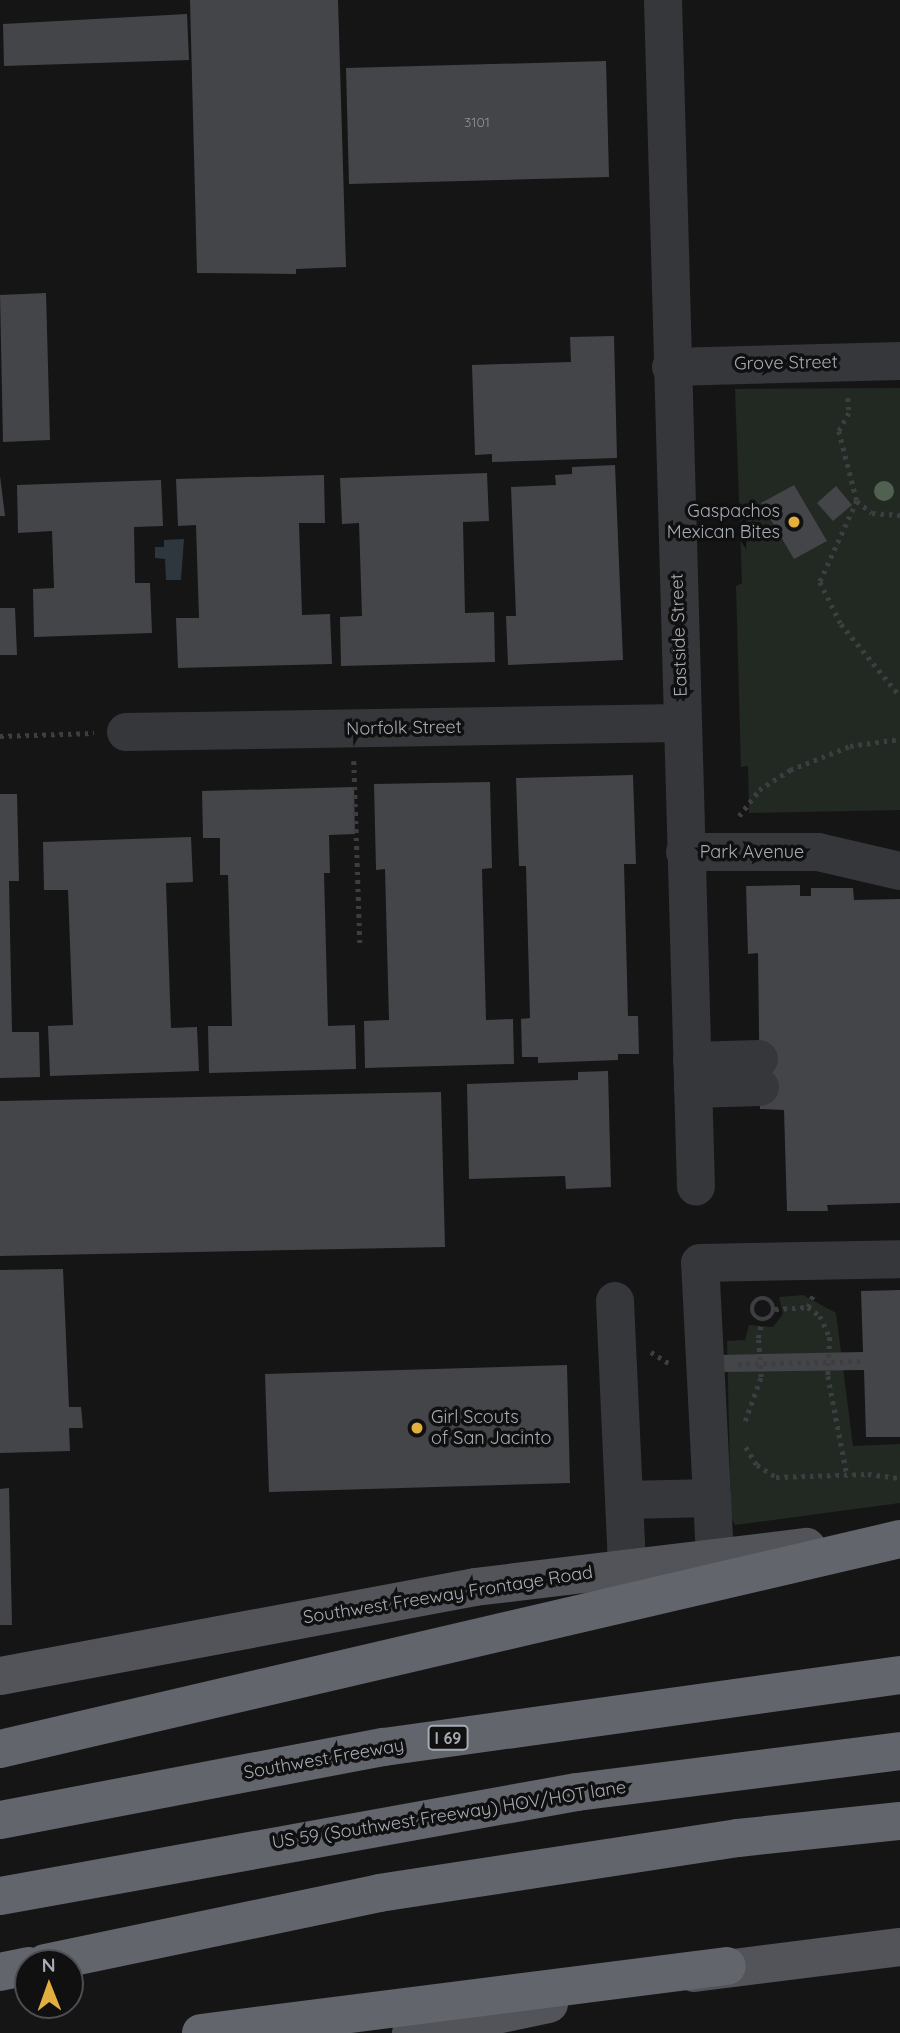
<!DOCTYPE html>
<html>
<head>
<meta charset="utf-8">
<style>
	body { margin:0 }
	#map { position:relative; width:900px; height:2033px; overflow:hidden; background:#151516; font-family:Quicksand,sans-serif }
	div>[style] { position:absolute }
	.green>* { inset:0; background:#212922 }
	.water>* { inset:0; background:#2f373e }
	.building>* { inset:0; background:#444549 }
	.path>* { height:4.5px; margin-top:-2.25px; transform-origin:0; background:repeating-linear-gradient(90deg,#3c3e42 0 3.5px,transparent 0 8.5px) }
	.path>.ring { margin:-2.25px; padding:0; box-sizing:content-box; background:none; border:4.5px solid #3c3e42; border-radius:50% }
	.minor>* { height:38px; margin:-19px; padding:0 19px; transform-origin:19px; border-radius:19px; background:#36373b }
	.major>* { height:38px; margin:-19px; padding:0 19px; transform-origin:19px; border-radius:19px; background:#52545a }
	.highway>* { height:38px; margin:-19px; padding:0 19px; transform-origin:19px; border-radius:19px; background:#62656c }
	.trees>* { width:20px; height:20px; margin:-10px; border-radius:50%; background:#506151 }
	.dots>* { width:19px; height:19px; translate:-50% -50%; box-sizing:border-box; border:4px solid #101011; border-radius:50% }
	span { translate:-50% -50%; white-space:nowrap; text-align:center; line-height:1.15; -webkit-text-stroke:7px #101011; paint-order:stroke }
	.number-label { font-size:14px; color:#8f929a }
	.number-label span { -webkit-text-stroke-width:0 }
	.shield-label span { padding:2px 5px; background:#101011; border:2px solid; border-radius:5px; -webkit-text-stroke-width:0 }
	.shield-label { font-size:16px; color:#a8acb5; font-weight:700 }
	.street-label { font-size:18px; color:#a8acb5 }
	.poi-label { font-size:18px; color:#a8acb5 }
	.right { translate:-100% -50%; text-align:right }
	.left { translate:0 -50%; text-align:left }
	.north { position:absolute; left:14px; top:1949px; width:70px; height:70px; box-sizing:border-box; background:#101011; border:2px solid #4d4e53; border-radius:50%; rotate:359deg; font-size:19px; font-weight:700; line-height:28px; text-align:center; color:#a8acb5 }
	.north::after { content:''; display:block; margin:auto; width:24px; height:32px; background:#e3ae40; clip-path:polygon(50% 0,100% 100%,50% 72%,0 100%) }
</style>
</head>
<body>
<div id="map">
	<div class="green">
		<div style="clip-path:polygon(900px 388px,900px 810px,749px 813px,748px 766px,741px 767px,736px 586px,742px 583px,735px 389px)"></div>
		<div style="clip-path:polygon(803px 1295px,836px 1313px,853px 1446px,900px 1444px,900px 1503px,735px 1525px,731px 1517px,727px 1341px,745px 1340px,749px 1325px,773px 1327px,783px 1314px,779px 1297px)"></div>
	</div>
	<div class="water">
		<div style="clip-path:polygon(184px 539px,181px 580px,166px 580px,165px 559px,155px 558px,155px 547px,164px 547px,164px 540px)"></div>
	</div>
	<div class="building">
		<div style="clip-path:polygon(190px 0,338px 0,346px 267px,296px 269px,296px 274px,197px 273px)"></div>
		<div style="clip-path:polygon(187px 14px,189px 60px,4px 66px,3px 24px)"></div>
		<div style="clip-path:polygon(606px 61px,609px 177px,349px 184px,346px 68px)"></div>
		<div style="clip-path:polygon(46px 293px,50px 440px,3px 442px,0 295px)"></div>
		<div style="clip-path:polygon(614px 336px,617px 458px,492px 462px,492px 454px,475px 455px,472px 365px,571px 362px,570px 337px)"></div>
		<div style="clip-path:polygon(615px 465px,623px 660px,508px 665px,506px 616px,516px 616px,511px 487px,556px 485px,555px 475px,572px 474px,572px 467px)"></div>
		<div style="clip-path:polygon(487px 473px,489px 521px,463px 522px,465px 613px,494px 612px,495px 662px,341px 666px,340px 617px,362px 616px,359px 523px,342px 524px,340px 478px)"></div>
		<div style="clip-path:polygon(324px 475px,325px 523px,299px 523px,302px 615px,330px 614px,332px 664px,178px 668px,176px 618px,199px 618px,196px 525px,178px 526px,176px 479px)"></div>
		<div style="clip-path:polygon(0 476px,5px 516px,0 516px)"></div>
		<div style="clip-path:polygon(161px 480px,163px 526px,134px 527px,135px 583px,150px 583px,152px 633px,34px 637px,33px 589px,54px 588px,52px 531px,18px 533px,17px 485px)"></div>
		<div style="clip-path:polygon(794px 485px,827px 541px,794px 559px,761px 503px)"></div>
		<div style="clip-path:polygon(836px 486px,852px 505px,833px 521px,817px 503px)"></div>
		<div style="clip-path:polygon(0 608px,15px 608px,17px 655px,0 655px)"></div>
		<div style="clip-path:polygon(633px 775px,636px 864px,624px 864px,628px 1016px,638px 1016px,639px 1054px,618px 1054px,618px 1060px,538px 1063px,538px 1057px,522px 1057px,521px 1019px,530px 1018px,526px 866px,519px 866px,516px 778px)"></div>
		<div style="clip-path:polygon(490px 782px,492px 868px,482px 869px,486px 1020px,513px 1019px,514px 1064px,365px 1068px,364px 1021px,389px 1020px,385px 869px,376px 870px,374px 784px)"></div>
		<div style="clip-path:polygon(354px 787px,355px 834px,329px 835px,330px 873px,324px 873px,328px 1026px,355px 1025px,356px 1069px,209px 1073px,208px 1026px,232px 1026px,228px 875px,220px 875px,220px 838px,203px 838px,202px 791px)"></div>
		<div style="clip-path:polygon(0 794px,17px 794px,19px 881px,9px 881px,12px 1032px,39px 1032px,40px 1077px,0 1078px)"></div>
		<div style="clip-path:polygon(191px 837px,193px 882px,166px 883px,171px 1028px,197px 1027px,199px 1071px,50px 1076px,48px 1026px,73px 1025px,68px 890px,44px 890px,43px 842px)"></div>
		<div style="clip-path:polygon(800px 885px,800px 896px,811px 896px,811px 888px,853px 888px,854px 900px,900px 899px,900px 1203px,827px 1205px,828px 1211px,787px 1211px,784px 1110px,760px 1109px,758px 953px,748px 954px,746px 886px)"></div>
		<div style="clip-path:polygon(608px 1071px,611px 1187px,566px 1189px,565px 1176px,469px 1179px,467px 1084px,578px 1080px,578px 1072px)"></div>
		<div style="clip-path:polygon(441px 1092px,445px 1247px,0 1256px,0 1101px)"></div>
		<div style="clip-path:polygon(63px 1269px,69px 1407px,81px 1407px,83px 1428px,69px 1428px,70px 1451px,0 1453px,0 1270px)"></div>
		<div style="clip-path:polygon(900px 1290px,900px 1437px,866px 1437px,864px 1370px,720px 1372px,720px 1355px,863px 1352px,861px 1291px)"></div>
		<div style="clip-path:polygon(567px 1365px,570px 1483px,269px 1492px,265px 1374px)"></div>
		<div style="clip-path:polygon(9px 1488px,12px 1625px,0 1625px,0 1489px)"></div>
	</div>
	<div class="path">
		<div style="left:848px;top:398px;width:15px;rotate:86deg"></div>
		<div style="left:849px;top:413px;width:21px;rotate:119deg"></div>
		<div style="left:839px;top:431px;width:72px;rotate:75.6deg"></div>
		<div style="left:857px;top:501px;width:19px;rotate:39deg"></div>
		<div style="left:872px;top:513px;width:28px;rotate:4deg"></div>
		<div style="left:857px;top:501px;width:89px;rotate:114.6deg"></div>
		<div style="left:820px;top:582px;width:47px;rotate:63.4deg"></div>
		<div style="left:841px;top:624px;width:93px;rotate:50.7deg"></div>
		<div style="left:0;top:736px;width:94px;rotate:-1.8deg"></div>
		<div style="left:354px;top:761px;width:185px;rotate:88.1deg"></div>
		<div style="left:739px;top:816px;width:33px;rotate:-52deg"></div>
		<div style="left:759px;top:790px;width:37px;rotate:-33deg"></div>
		<div style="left:790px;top:770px;width:65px;rotate:-21.8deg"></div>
		<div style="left:850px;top:746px;width:50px;rotate:-8deg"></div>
		<div class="ring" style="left:752px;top:1298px;width:17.5px;height:17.5px"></div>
		<div style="left:808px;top:1307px;width:15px;rotate:37deg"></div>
		<div style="left:820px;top:1316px;width:23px;rotate:65deg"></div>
		<div style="left:830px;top:1337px;width:39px;rotate:93deg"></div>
		<div style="left:828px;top:1376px;width:101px;rotate:79.1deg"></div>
		<div style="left:775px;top:1309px;width:33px;rotate:-3deg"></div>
		<div style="left:808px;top:1307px;width:13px;rotate:-67deg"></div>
		<div style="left:651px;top:1352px;width:22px;rotate:32deg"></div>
		<div style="left:738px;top:1364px;width:126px;rotate:-1.4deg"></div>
		<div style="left:745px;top:1421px;width:47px;rotate:-70deg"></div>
		<div style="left:761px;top:1377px;width:39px;rotate:-94deg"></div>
		<div style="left:758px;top:1338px;width:17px;rotate:-77deg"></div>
		<div style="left:746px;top:1447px;width:21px;rotate:59deg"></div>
		<div style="left:757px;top:1465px;width:22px;rotate:32deg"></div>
		<div style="left:776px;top:1477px;width:92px;rotate:-1.9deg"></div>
		<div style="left:868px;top:1474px;width:32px;rotate:7deg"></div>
	</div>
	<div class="minor">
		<div style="left:663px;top:0;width:1187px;rotate:88.41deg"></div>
		<div style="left:671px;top:367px;width:229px;rotate:-1.5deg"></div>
		<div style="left:126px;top:732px;width:555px;rotate:-0.93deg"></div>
		<div style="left:685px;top:852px;width:133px"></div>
		<div style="left:818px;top:852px;width:84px;rotate:13deg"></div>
		<div style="left:692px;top:1061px;width:67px;rotate:-1.7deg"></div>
		<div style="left:693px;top:1089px;width:67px;rotate:-1.7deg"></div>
		<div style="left:615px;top:1301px;width:266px;rotate:87.4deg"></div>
		<div style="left:625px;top:1500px;width:87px;rotate:-1.3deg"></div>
		<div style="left:715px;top:1557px;width:294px;rotate:-92.9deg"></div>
		<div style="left:700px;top:1263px;width:200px;rotate:-1.1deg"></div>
	</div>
	<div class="major">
		<div style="left:0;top:1676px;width:483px;rotate:-10.6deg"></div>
		<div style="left:475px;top:1587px;width:334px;rotate:-6.9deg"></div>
		<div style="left:694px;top:1973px;width:208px;rotate:-7.2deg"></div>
		<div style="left:411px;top:2033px;width:141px;rotate:-11.9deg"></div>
	</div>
	<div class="highway">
		<div style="left:0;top:1749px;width:924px;rotate:-13.13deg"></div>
		<div style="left:0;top:1820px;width:391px;rotate:-10.8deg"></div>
		<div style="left:384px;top:1747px;width:521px;rotate:-7.94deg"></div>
		<div style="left:0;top:1896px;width:586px;rotate:-10.22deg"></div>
		<div style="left:577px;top:1792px;width:326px;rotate:-7.2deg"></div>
		<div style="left:45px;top:1963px;width:341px;rotate:-11.8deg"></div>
		<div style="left:379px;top:1893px;width:363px;rotate:-8.7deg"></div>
		<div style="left:738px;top:1838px;width:163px;rotate:-6deg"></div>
		<div style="left:0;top:1972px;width:29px;rotate:-12deg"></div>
		<div style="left:201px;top:2033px;width:530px;rotate:-7.26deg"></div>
	</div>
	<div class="trees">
		<div style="left:884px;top:491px"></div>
	</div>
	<div class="dots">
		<div style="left:794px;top:522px;background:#e3ae40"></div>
		<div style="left:417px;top:1428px;background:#e3ae40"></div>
	</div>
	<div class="number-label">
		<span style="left:477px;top:122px">3101</span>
	</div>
	<div class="shield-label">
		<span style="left:448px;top:1738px">I 69</span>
	</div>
	<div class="street-label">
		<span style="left:786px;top:363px;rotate:-1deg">Grove Street</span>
		<span style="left:679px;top:635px;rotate:-92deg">Eastside Street</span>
		<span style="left:404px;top:728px;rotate:-1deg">Norfolk Street</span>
		<span style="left:752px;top:852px">Park Avenue</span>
		<span style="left:448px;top:1595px;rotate:-9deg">Southwest Freeway Frontage Road</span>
		<span style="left:324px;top:1759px;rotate:-10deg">Southwest Freeway</span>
		<span style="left:449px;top:1815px;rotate:-9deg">US 59 (Southwest Freeway) HOV/HOT lane</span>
	</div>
	<div class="poi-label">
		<span class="right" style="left:780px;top:522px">Gaspachos<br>Mexican Bites</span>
		<span class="left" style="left:431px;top:1428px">Girl Scouts<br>of San Jacinto</span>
	</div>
	<div class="north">N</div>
</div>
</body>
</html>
